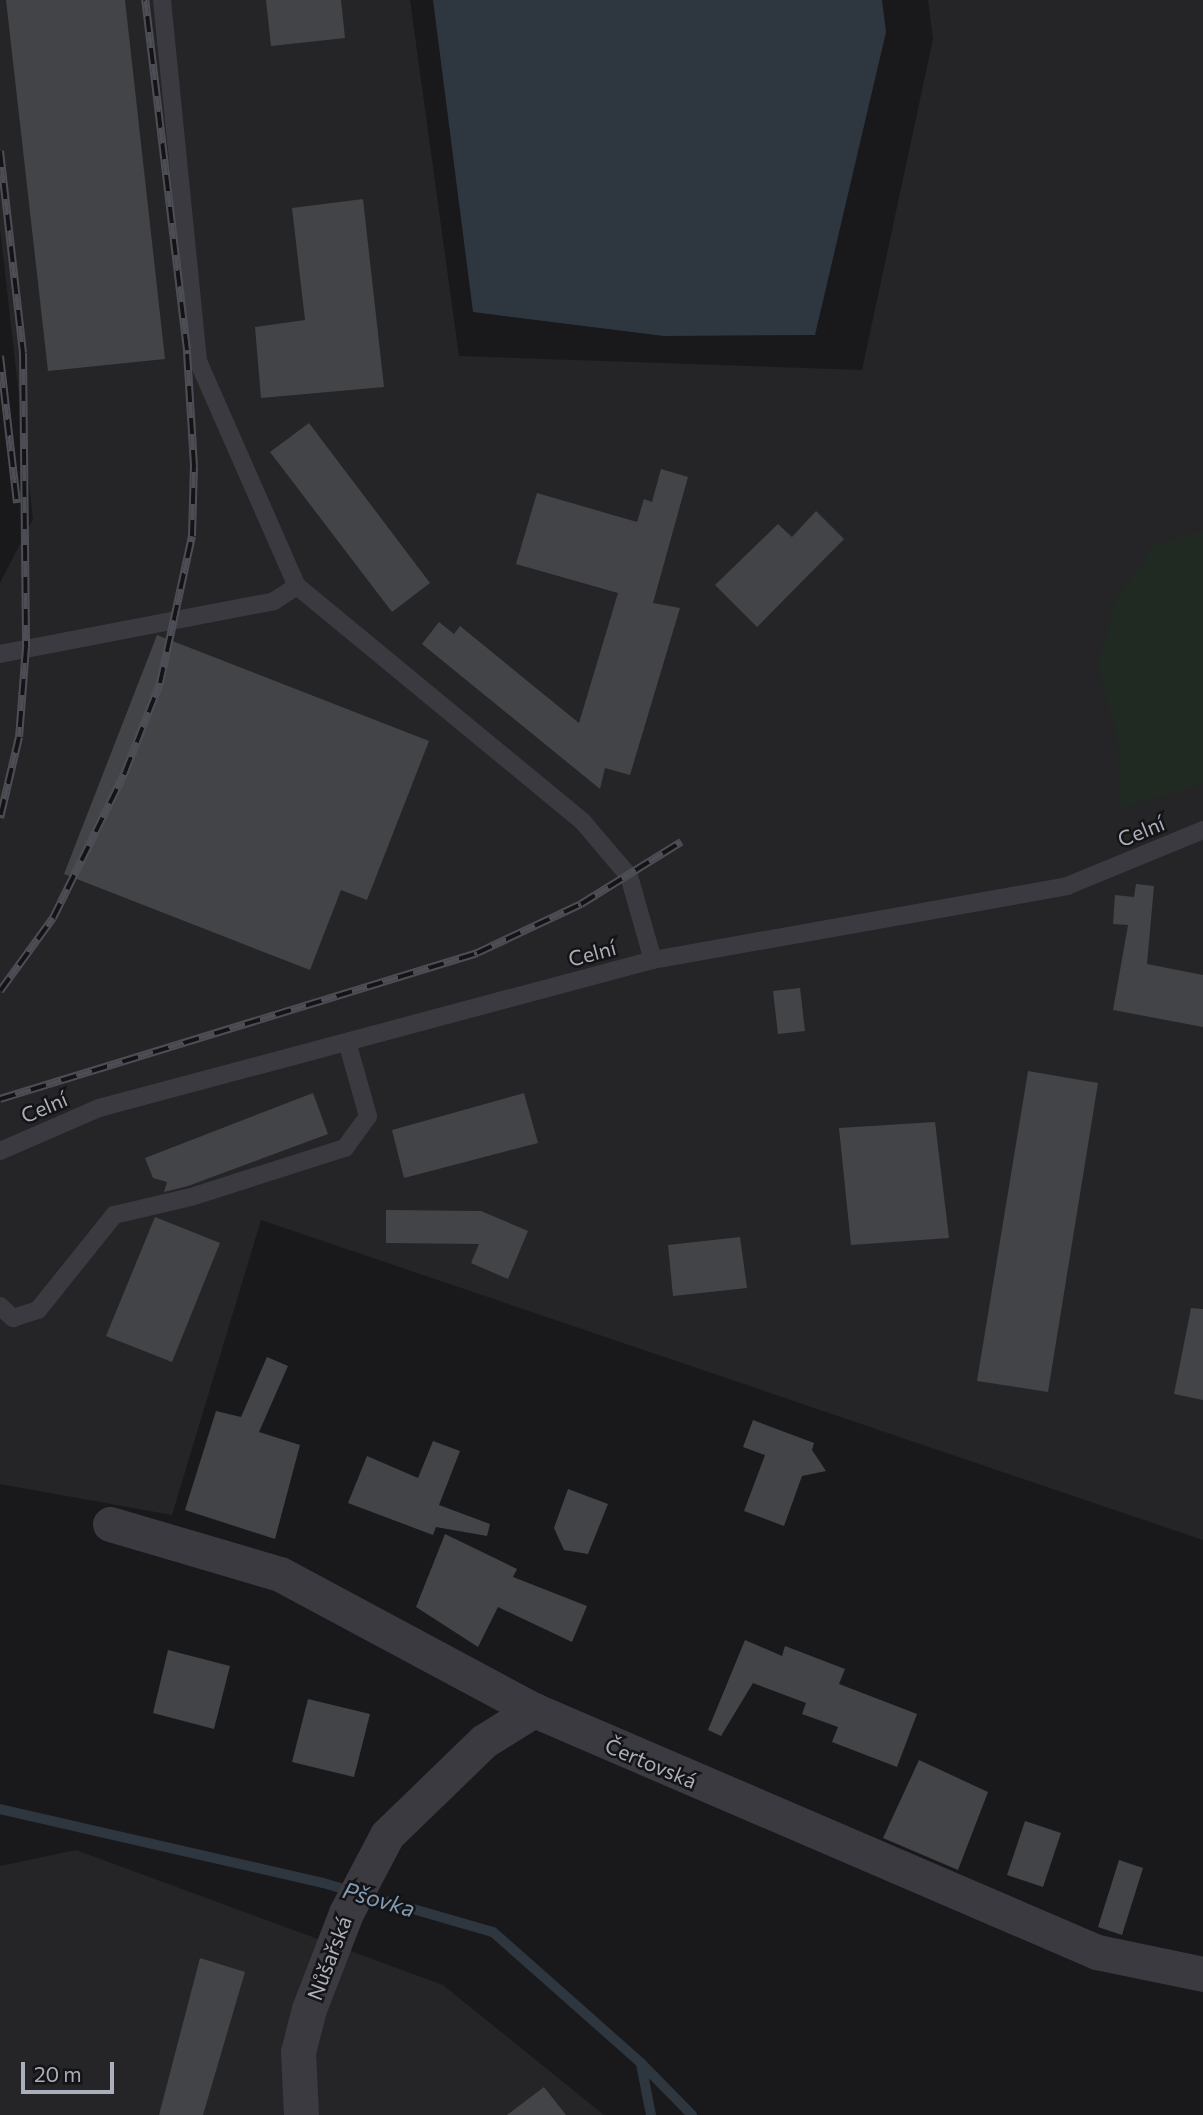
<!DOCTYPE html>
<html>
<head>
<meta charset="utf-8">
<style>
	body { margin:0 }
	#map { position:relative; width:1203px; height:2115px; overflow:hidden; background:#19191b; font-family:Commissioner,sans-serif }
	div>[style] { position:absolute }
	.built>* { inset:0; background:#252528 }
	.green>* { inset:0; background:#202922 }
	.water>* { inset:0; background:#2e373f }
	.stream>* { height:10px; margin:-5px; padding:0 5px; transform-origin:5px; border-radius:5px; background:#2e373f }
	.building>* { inset:0; background:#434448 }
	.service>* { height:18px; margin:-9px; padding:0 9px; transform-origin:9px; border-radius:9px; background:#3a3a40 }
	.minor>* { height:35px; margin:-17.5px; padding:0 17.5px; transform-origin:17.5px; border-radius:17.5px; background:#3a3a40 }
	.rail>* { height:8px; margin-top:-4px; transform-origin:0; background:repeating-linear-gradient(90deg,#141416 0 16px,#4d4e55 0 32px); box-sizing:border-box; border-block:2px solid #4d4e55 }
	span { translate:-50% -50%; white-space:nowrap; text-align:center; line-height:1.15; -webkit-text-stroke:5px #141416; paint-order:stroke }
	.street-label { font-size:21px; color:#abafbb }
	.water-label { font-size:23px; color:#829cb5; font-style:italic }
	.scale { position:absolute; left:21px; top:2062px; width:93px; height:32px; box-sizing:border-box; border:4px solid #abafbb; border-top:0; padding-left:9px; font-size:21px; line-height:24px; white-space:nowrap; color:#abafbb; -webkit-text-stroke:5px #141416; paint-order:stroke }
</style>
</head>
<body>
<div id="map">
	<div class="built">
		<div style="clip-path:polygon(0 0,410px 0,459px 356px,862px 370px,933px 39px,928px 0,1203px 0,1203px 1540px,261px 1220px,172px 1515px,0 1484px,0 583px,33px 519px,0 229px)"></div>
		<div style="clip-path:polygon(76px 1850px,443px 1985px,604px 2115px,0 2115px,0 1866px)"></div>
	</div>
	<div class="green">
		<div style="clip-path:polygon(1203px 530px,1203px 784px,1120px 809px,1117px 737px,1097px 665px,1116px 599px,1154px 545px)"></div>
	</div>
	<div class="water">
		<div style="clip-path:polygon(433px 0,882px 0,886px 32px,815px 335px,664px 336px,473px 312px)"></div>
	</div>
	<div class="stream">
		<div style="left:0;top:1809px;width:331px;rotate:12.9deg"></div>
		<div style="left:323px;top:1883px;width:177px;rotate:16.1deg"></div>
		<div style="left:493px;top:1932px;width:198px;rotate:41.5deg"></div>
		<div style="left:641px;top:2063px;width:73px;rotate:45.6deg"></div>
		<div style="left:641px;top:2064px;width:52px;rotate:78.9deg"></div>
	</div>
	<div class="building">
		<div style="clip-path:polygon(6px 0,125px 0,165px 359px,48px 371px)"></div>
		<div style="clip-path:polygon(266px 0,341px 0,345px 38px,271px 46px)"></div>
		<div style="clip-path:polygon(363px 199px,384px 387px,261px 398px,255px 327px,305px 320px,292px 208px)"></div>
		<div style="clip-path:polygon(309px 423px,430px 583px,392px 612px,270px 452px)"></div>
		<div style="clip-path:polygon(661px 469px,688px 477px,653px 603px,680px 608px,630px 775px,605px 768px,600px 789px,422px 644px,439px 622px,454px 634px,460px 626px,579px 723px,618px 593px,516px 564px,537px 493px,637px 522px,644px 499px,652px 502px)"></div>
		<div style="clip-path:polygon(816px 511px,844px 539px,757px 627px,715px 585px,778px 524px,792px 537px)"></div>
		<div style="clip-path:polygon(157px 635px,429px 741px,367px 900px,341px 890px,310px 970px,64px 874px)"></div>
		<div style="clip-path:polygon(1136px 884px,1154px 886px,1147px 964px,1203px 975px,1203px 1027px,1113px 1010px,1128px 925px,1113px 924px,1115px 895px,1134px 897px)"></div>
		<div style="clip-path:polygon(800px 988px,805px 1031px,778px 1034px,773px 991px)"></div>
		<div style="clip-path:polygon(1028px 1071px,1098px 1083px,1048px 1392px,977px 1381px)"></div>
		<div style="clip-path:polygon(313px 1093px,328px 1134px,188px 1186px,164px 1192px,167px 1182px,153px 1178px,145px 1158px)"></div>
		<div style="clip-path:polygon(524px 1093px,538px 1143px,404px 1178px,392px 1130px)"></div>
		<div style="clip-path:polygon(935px 1122px,949px 1238px,851px 1245px,839px 1128px)"></div>
		<div style="clip-path:polygon(386px 1210px,481px 1211px,528px 1231px,508px 1279px,471px 1263px,479px 1244px,386px 1243px)"></div>
		<div style="clip-path:polygon(155px 1217px,220px 1243px,172px 1362px,106px 1336px)"></div>
		<div style="clip-path:polygon(740px 1237px,747px 1288px,673px 1296px,668px 1245px)"></div>
		<div style="clip-path:polygon(1191px 1308px,1203px 1309px,1203px 1400px,1174px 1394px)"></div>
		<div style="clip-path:polygon(267px 1357px,288px 1366px,259px 1432px,300px 1445px,275px 1539px,185px 1510px,216px 1411px,241px 1417px)"></div>
		<div style="clip-path:polygon(753px 1420px,814px 1443px,812px 1450px,826px 1471px,802px 1476px,784px 1526px,744px 1511px,765px 1455px,743px 1447px)"></div>
		<div style="clip-path:polygon(433px 1441px,460px 1451px,439px 1505px,490px 1524px,487px 1536px,436px 1527px,433px 1535px,348px 1503px,367px 1456px,418px 1478px)"></div>
		<div style="clip-path:polygon(568px 1489px,608px 1504px,588px 1554px,564px 1550px,554px 1528px)"></div>
		<div style="clip-path:polygon(445px 1534px,517px 1569px,513px 1577px,587px 1606px,572px 1642px,498px 1607px,478px 1647px,416px 1607px)"></div>
		<div style="clip-path:polygon(745px 1640px,782px 1656px,785px 1646px,845px 1669px,839px 1684px,917px 1714px,897px 1767px,832px 1742px,838px 1727px,802px 1714px,806px 1703px,753px 1683px,721px 1736px,708px 1730px)"></div>
		<div style="clip-path:polygon(168px 1650px,230px 1666px,214px 1729px,153px 1713px)"></div>
		<div style="clip-path:polygon(308px 1699px,370px 1714px,354px 1777px,292px 1762px)"></div>
		<div style="clip-path:polygon(919px 1760px,988px 1792px,958px 1870px,883px 1838px)"></div>
		<div style="clip-path:polygon(1025px 1821px,1061px 1833px,1043px 1887px,1007px 1875px)"></div>
		<div style="clip-path:polygon(1119px 1860px,1143px 1868px,1122px 1935px,1098px 1927px)"></div>
		<div style="clip-path:polygon(200px 1958px,245px 1972px,203px 2115px,159px 2115px)"></div>
		<div style="clip-path:polygon(544px 2087px,566px 2115px,507px 2115px)"></div>
	</div>
	<div class="service">
		<div style="left:162px;top:0;width:363px;rotate:84.3deg"></div>
		<div style="left:198px;top:361px;width:246px;rotate:66.3deg"></div>
		<div style="left:297px;top:586px;width:371px;rotate:39.5deg"></div>
		<div style="left:583px;top:822px;width:71px;rotate:49.6deg"></div>
		<div style="left:629px;top:876px;width:87px;rotate:74.1deg"></div>
		<div style="left:0;top:654px;width:279px;rotate:-10.9deg"></div>
		<div style="left:274px;top:601px;width:27px;rotate:-33deg"></div>
		<div style="left:0;top:1151px;width:108px;rotate:-23.5deg"></div>
		<div style="left:99px;top:1108px;width:573px;rotate:-14.96deg"></div>
		<div style="left:653px;top:960px;width:421px;rotate:-10.1deg"></div>
		<div style="left:1067px;top:886px;width:147px;rotate:-22.4deg"></div>
		<div style="left:0;top:1306px;width:18px;rotate:43deg"></div>
		<div style="left:13px;top:1318px;width:26px;rotate:-18deg"></div>
		<div style="left:38px;top:1310px;width:122px;rotate:-51.3deg"></div>
		<div style="left:114px;top:1215px;width:79px;rotate:-13.2deg"></div>
		<div style="left:191px;top:1197px;width:162px;rotate:-17.7deg"></div>
		<div style="left:345px;top:1148px;width:39px;rotate:-54deg"></div>
		<div style="left:368px;top:1116px;width:77px;rotate:-105.8deg"></div>
	</div>
	<div class="minor">
		<div style="left:110px;top:1524px;width:177px;rotate:16.4deg"></div>
		<div style="left:280px;top:1574px;width:288px;rotate:28.2deg"></div>
		<div style="left:534px;top:1710px;width:613px;rotate:23.26deg"></div>
		<div style="left:1097px;top:1952px;width:108px;rotate:11.7deg"></div>
		<div style="left:301px;top:2115px;width:63px;rotate:-92.7deg"></div>
		<div style="left:298px;top:2052px;width:44px;rotate:-75.7deg"></div>
		<div style="left:309px;top:2009px;width:103px;rotate:-68.9deg"></div>
		<div style="left:346px;top:1913px;width:88px;rotate:-62.3deg"></div>
		<div style="left:387px;top:1835px;width:135px;rotate:-44.1deg"></div>
		<div style="left:484px;top:1741px;width:59px;rotate:-31.8deg"></div>
	</div>
	<div class="rail">
		<div style="left:0;top:151px;width:203px;rotate:83.5deg"></div>
		<div style="left:23px;top:353px;width:294px;rotate:89.4deg"></div>
		<div style="left:26px;top:647px;width:90px;rotate:94.4deg"></div>
		<div style="left:19px;top:737px;width:83px;rotate:103.2deg"></div>
		<div style="left:0;top:356px;width:148px;rotate:83.4deg"></div>
		<div style="left:0;top:991px;width:90px;rotate:-54deg"></div>
		<div style="left:53px;top:918px;width:163px;rotate:-63.7deg"></div>
		<div style="left:125px;top:772px;width:96px;rotate:-68.5deg"></div>
		<div style="left:160px;top:683px;width:150px;rotate:-77.7deg"></div>
		<div style="left:192px;top:536px;width:70px;rotate:-88.4deg"></div>
		<div style="left:194px;top:466px;width:116px;rotate:-93.5deg"></div>
		<div style="left:187px;top:350px;width:353px;rotate:-96.8deg"></div>
		<div style="left:0;top:1099px;width:499px;rotate:-17deg"></div>
		<div style="left:477px;top:953px;width:115px;rotate:-25.2deg"></div>
		<div style="left:581px;top:904px;width:118px;rotate:-31.8deg"></div>
	</div>
	<div class="street-label">
		<span style="left:1141px;top:831px;rotate:-22deg">Celní</span>
		<span style="left:592px;top:953px;rotate:-15deg">Celní</span>
		<span style="left:44px;top:1107px;rotate:-23deg">Celní</span>
		<span style="left:651px;top:1763px;rotate:23deg">Čertovská</span>
		<span style="left:329px;top:1958px;rotate:-69deg">Nůšařská</span>
	</div>
	<div class="water-label">
		<span style="left:379px;top:1899px;rotate:16deg">Pšovka</span>
	</div>
	<div class="scale">20 m</div>
</div>
</body>
</html>
